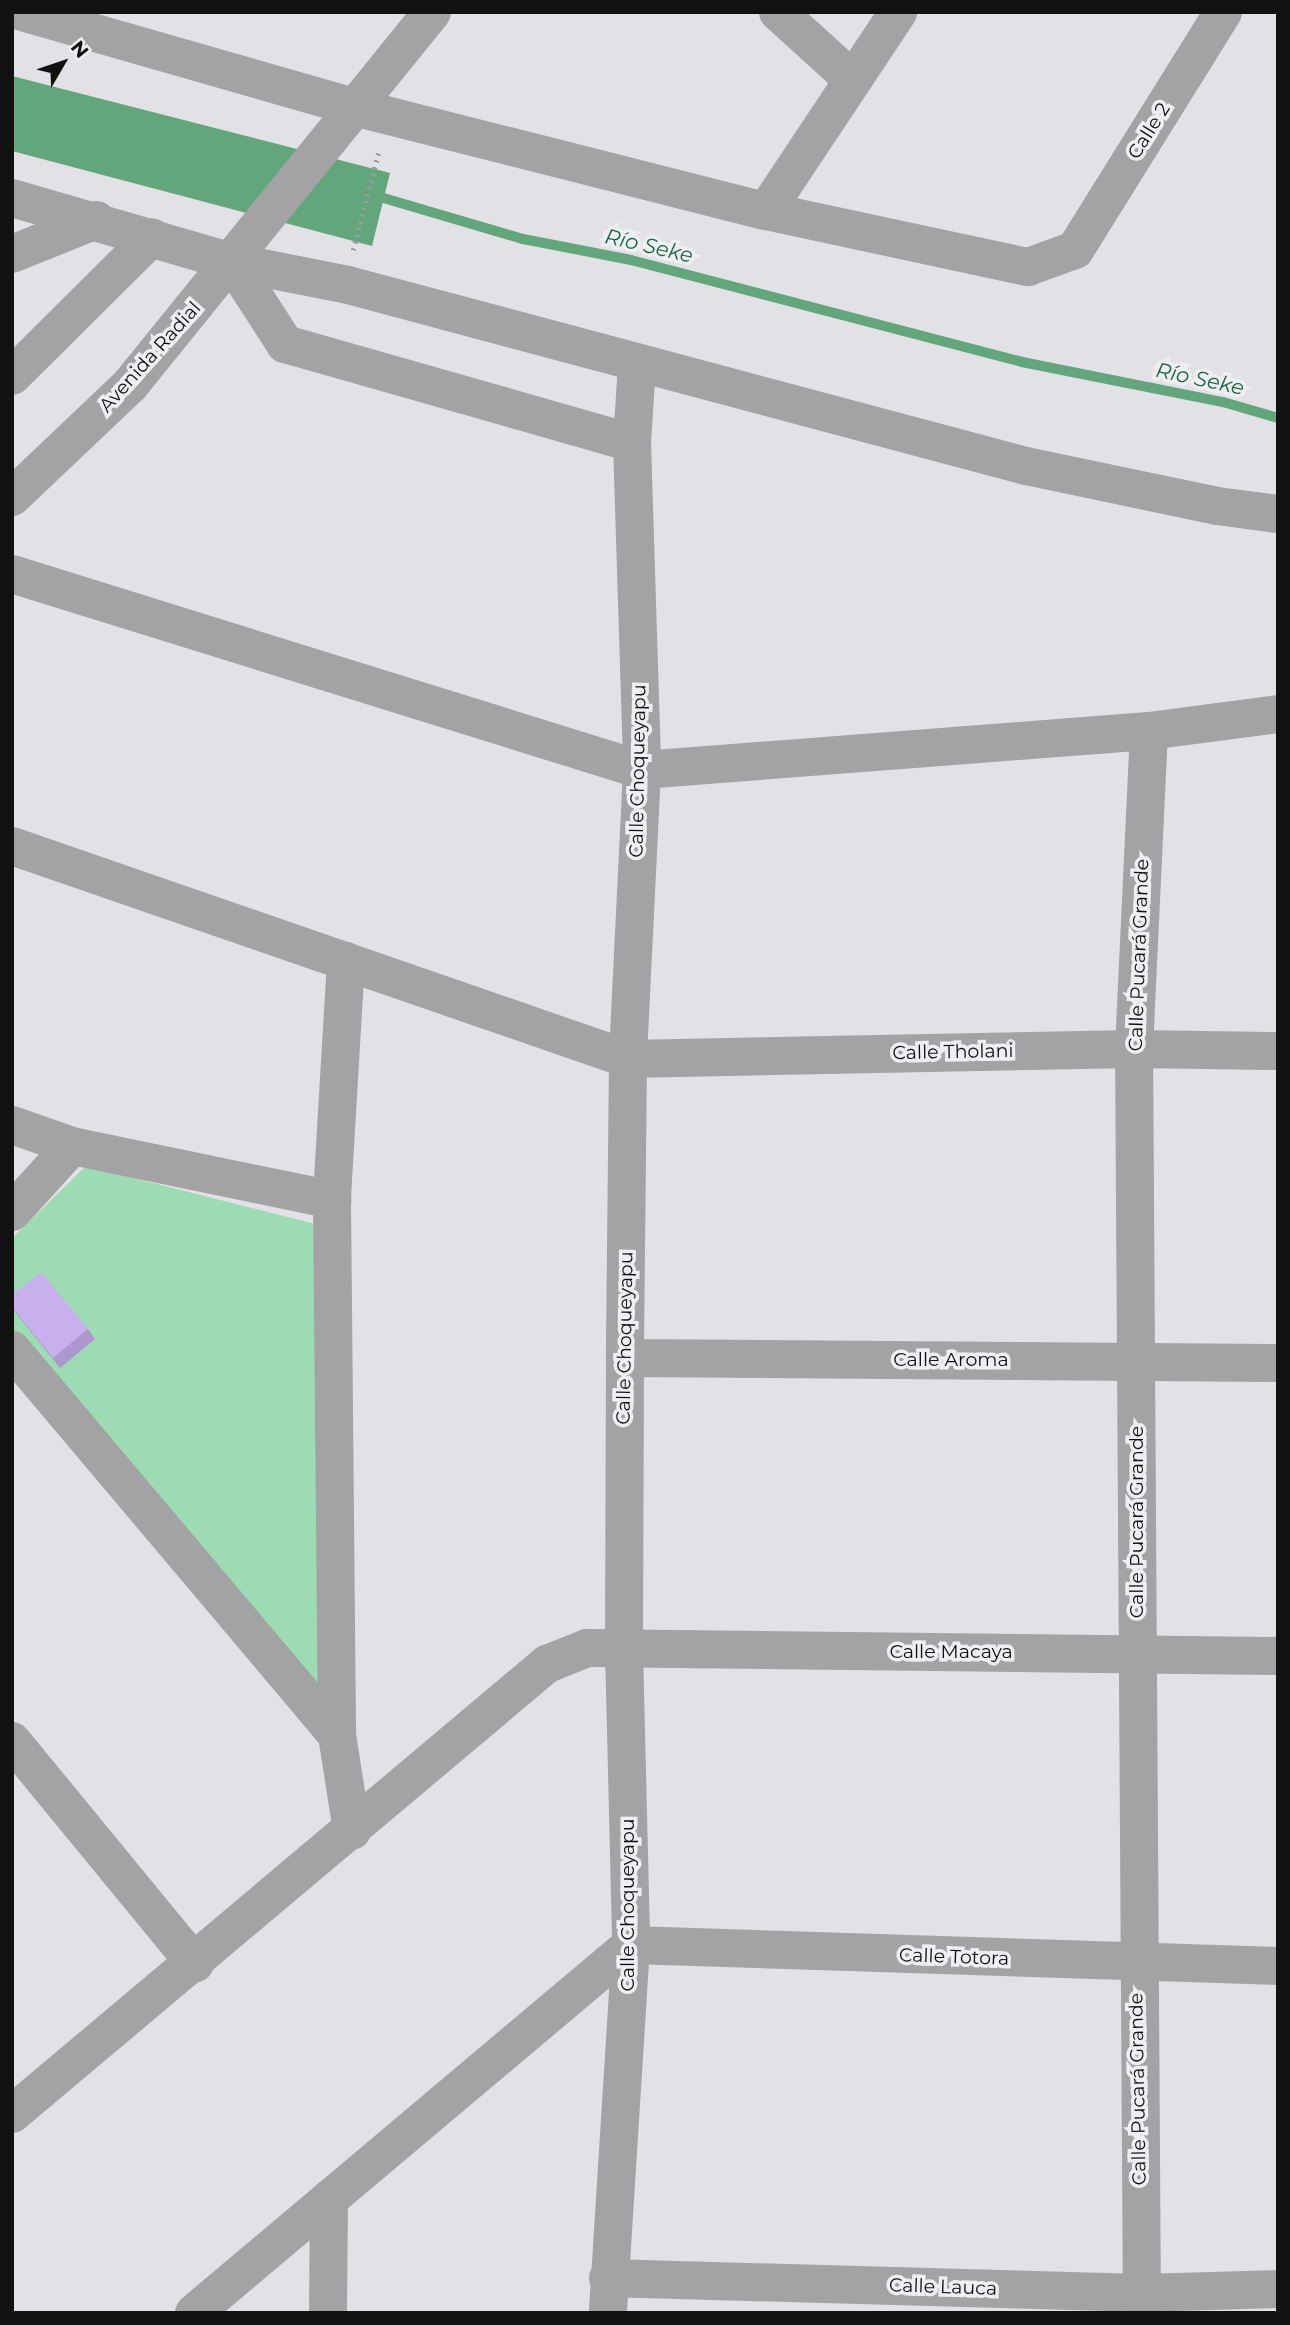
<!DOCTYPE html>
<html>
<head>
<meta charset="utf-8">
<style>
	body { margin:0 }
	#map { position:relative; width:1290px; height:2325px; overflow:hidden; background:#e2e1e5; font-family:Montserrat,sans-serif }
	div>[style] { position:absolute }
	.green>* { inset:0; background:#9ddbb2 }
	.water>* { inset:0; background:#64a67c }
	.stream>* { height:10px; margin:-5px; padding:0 5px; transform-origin:5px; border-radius:5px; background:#64a67c }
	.path>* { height:4.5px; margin-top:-2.25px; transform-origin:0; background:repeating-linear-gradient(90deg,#9c9c9f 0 2px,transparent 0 7px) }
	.minor>* { height:38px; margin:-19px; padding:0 19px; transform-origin:19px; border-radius:19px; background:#a3a2a4 }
	.tertiary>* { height:38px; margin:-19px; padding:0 19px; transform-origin:19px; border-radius:19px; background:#a3a2a4 }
	.wall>* { inset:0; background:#ac97ce }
	.building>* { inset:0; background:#c8b0ef }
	span { translate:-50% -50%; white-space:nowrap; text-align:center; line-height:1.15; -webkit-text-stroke:7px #efeef2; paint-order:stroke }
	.street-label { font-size:19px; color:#111112 }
	.water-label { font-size:21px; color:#1d673e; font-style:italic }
	.frame { position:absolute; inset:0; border:14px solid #111112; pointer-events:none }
	.north { position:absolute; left:28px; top:28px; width:70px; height:70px; -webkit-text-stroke:5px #efeef2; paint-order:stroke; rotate:51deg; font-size:19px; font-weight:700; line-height:28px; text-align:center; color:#111112 }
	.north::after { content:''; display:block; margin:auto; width:24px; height:32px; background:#111112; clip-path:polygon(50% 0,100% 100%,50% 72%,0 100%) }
</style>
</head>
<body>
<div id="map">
	<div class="green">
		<div style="clip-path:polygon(86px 1166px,319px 1225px,318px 1686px,12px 1329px,12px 1238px)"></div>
	</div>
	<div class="water">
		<div style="clip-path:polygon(12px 76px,390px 173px,372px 246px,12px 151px)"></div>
	</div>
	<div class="stream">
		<div style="left:370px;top:194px;width:159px;rotate:16.4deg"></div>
		<div style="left:523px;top:239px;width:110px;rotate:11deg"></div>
		<div style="left:631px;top:260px;width:404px;rotate:14.6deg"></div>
		<div style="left:1022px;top:362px;width:205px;rotate:11.3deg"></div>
		<div style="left:1223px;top:402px;width:57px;rotate:16.2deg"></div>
	</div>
	<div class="path">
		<div style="left:353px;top:250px;width:103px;rotate:-75.4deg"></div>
	</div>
	<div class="minor">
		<div style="left:22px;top:12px;width:345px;rotate:16deg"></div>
		<div style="left:354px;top:107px;width:425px;rotate:14.2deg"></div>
		<div style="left:766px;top:211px;width:268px;rotate:12.1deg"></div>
		<div style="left:1028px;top:267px;width:50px;rotate:-19.9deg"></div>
		<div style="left:1075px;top:250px;width:280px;rotate:-58.1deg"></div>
		<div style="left:778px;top:12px;width:101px;rotate:42.2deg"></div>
		<div style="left:766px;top:211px;width:239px;rotate:-56.4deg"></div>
		<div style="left:12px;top:254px;width:91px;rotate:-22deg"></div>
		<div style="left:232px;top:262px;width:118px;rotate:11.2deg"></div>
		<div style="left:348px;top:285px;width:702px;rotate:14.95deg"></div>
		<div style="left:1026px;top:466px;width:195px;rotate:11.8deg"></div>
		<div style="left:1217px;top:506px;width:62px;rotate:7.5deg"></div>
		<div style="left:632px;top:443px;width:80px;rotate:-86.4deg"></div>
		<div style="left:12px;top:574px;width:660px;rotate:17.28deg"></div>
		<div style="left:642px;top:770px;width:508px;rotate:-4.4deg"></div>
		<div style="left:1149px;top:731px;width:130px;rotate:-7.5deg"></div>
		<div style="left:12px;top:846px;width:652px;rotate:19.07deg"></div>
		<div style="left:628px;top:1059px;width:506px;rotate:-1.13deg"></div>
		<div style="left:1134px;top:1049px;width:144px;rotate:0.8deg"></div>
		<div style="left:346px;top:961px;width:239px;rotate:93.4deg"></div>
		<div style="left:332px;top:1200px;width:535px;rotate:89.46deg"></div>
		<div style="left:337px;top:1735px;width:97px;rotate:81.1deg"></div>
		<div style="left:12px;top:1125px;width:64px;rotate:19.3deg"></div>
		<div style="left:72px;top:1146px;width:266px;rotate:11.7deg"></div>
		<div style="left:12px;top:1212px;width:89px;rotate:-47.7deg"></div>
		<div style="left:12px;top:1350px;width:504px;rotate:49.83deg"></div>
		<div style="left:625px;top:1358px;width:653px;rotate:0.44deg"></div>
		<div style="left:12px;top:1741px;width:288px;rotate:50.6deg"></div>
		<div style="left:12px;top:2114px;width:699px;rotate:-40.07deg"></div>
		<div style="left:547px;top:1664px;width:43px;rotate:-21.8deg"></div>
		<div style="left:587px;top:1648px;width:691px;rotate:0.66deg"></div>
		<div style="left:608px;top:2278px;width:534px;rotate:1.61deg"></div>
		<div style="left:1142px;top:2293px;width:136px;rotate:-1.7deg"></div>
		<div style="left:194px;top:2313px;width:571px;rotate:-40.1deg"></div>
		<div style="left:631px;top:1945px;width:647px;rotate:1.86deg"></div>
		<div style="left:328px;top:2313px;width:114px;rotate:-89.5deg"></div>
		<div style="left:1142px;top:2313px;width:1264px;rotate:-90.36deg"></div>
		<div style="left:1134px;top:1049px;width:318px;rotate:-87.3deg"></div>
	</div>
	<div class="tertiary">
		<div style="left:12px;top:198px;width:229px;rotate:16.2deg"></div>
		<div style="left:232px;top:262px;width:98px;rotate:57.1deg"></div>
		<div style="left:285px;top:344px;width:361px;rotate:15.9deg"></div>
		<div style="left:632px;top:443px;width:327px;rotate:88.2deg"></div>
		<div style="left:642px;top:770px;width:289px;rotate:92.8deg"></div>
		<div style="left:628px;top:1059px;width:299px;rotate:90.6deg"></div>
		<div style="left:625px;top:1358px;width:291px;rotate:90.2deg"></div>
		<div style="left:624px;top:1649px;width:296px;rotate:88.6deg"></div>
		<div style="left:631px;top:1945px;width:369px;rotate:93.6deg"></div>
		<div style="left:12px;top:376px;width:197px;rotate:-44.8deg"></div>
		<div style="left:12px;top:497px;width:163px;rotate:-43.5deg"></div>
		<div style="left:130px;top:385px;width:480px;rotate:-51deg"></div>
	</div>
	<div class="wall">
		<div style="clip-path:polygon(12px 1295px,88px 1329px,95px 1339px,60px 1368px,12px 1308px)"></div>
	</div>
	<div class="building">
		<div style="clip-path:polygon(41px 1272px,88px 1329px,53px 1358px,12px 1307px,12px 1295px)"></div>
	</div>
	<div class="street-label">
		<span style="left:1149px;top:131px;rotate:-58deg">Calle 2</span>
		<span style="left:150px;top:357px;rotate:-48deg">Avenida Radial</span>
		<span style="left:638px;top:771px;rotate:-89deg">Calle Choqueyapu</span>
		<span style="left:1139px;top:955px;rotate:-88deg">Calle Pucará Grande</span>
		<span style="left:953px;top:1052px;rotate:-1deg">Calle Tholani</span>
		<span style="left:625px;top:1338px;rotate:-89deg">Calle Choqueyapu</span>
		<span style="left:951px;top:1360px">Calle Aroma</span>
		<span style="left:1137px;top:1522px;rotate:-90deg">Calle Pucará Grande</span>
		<span style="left:951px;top:1652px">Calle Macaya</span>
		<span style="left:628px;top:1905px;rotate:-90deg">Calle Choqueyapu</span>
		<span style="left:954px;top:1957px;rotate:2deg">Calle Totora</span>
		<span style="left:1138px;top:2089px;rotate:-91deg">Calle Pucará Grande</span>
		<span style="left:943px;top:2287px;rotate:2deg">Calle Lauca</span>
	</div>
	<div class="water-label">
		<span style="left:649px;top:246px;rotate:13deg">Río Seke</span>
		<span style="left:1200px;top:379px;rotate:12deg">Río Seke</span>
	</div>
	<div class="frame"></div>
	<div class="north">N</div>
</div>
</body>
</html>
